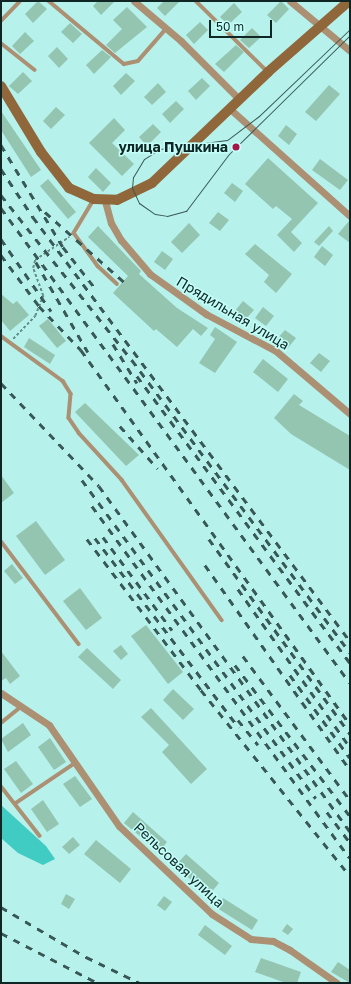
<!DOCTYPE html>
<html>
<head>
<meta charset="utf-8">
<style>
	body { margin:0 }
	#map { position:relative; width:351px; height:984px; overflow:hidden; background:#b6f1eb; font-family:"Golos Text",sans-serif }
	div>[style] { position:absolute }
	.forest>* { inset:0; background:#40ccc2 }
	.building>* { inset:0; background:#93c5b1 }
	.path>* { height:1.5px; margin-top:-0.75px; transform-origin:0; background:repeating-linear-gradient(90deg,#648d89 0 3px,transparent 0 5px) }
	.lane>* { height:3.5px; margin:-1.75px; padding:0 1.75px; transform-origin:1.75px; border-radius:1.75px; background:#ac9073 }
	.street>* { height:7px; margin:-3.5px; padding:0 3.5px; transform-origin:3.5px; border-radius:3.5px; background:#ac9073 }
	.secondary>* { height:10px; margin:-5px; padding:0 5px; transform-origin:5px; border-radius:5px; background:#8f673a }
	.tram>* { height:1px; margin:-0.5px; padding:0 0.5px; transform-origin:0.5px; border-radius:0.5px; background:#385855 }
	.rail>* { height:2.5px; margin-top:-1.25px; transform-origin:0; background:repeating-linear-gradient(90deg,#385855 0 7px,transparent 0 14px) }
	.dots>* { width:11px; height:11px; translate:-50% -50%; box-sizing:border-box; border:2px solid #c3fef8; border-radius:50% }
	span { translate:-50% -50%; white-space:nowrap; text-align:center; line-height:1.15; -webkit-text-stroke:3px #c3fef8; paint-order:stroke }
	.poi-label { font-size:14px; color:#0f2624; font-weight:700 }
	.right { translate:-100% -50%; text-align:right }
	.street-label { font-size:14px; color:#0f2624 }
	.frame { position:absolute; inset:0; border:2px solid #0f2624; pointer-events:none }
	.scale { position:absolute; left:209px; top:20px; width:63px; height:18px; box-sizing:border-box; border:2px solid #0f2624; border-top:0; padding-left:5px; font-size:12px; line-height:14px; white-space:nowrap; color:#0f2624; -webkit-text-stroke:3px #c3fef8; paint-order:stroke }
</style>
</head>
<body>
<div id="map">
	<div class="forest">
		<div style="clip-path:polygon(1px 805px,46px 846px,55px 859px,43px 865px,18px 853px,1px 838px)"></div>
	</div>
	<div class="building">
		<div style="clip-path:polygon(38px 1px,47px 9px,33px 23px,25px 14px)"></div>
		<div style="clip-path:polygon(98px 1px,115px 1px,101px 15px,93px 6px)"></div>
		<div style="clip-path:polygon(164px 1px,180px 1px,165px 16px,157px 8px)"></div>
		<div style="clip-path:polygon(281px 1px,289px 9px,276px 23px,267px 15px)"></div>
		<div style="clip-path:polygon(234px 3px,242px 12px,228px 25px,220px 17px)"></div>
		<div style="clip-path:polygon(127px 7px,147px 27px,115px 53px,106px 45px,122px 29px,113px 20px)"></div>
		<div style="clip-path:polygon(200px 22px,208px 30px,194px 44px,186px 35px)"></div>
		<div style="clip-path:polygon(70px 23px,82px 34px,73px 43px,61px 32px)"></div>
		<div style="clip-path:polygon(252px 28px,261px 37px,249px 48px,240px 40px)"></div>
		<div style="clip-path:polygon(25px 32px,34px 41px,20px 54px,12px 46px)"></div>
		<div style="clip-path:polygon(236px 45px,244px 52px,224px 72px,215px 64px)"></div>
		<div style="clip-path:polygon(57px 47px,68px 59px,59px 68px,48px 56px)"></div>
		<div style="clip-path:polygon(102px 50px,111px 57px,94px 74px,86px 65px)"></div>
		<div style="clip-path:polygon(23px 72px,32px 81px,18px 94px,9px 86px)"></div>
		<div style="clip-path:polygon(126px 73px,135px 81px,121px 95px,113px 86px)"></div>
		<div style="clip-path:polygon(202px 78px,210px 86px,196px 100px,188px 91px)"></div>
		<div style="clip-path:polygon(158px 83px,166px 92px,152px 105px,144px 97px)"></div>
		<div style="clip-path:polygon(329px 85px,340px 94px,316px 121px,305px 112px)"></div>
		<div style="clip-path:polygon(176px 101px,184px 109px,170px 123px,162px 114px)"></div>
		<div style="clip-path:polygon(56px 107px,65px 115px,51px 129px,43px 121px)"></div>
		<div style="clip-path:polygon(1px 111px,41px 170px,31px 177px,1px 130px)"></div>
		<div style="clip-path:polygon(114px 118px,125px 130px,112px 143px,134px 164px,122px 176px,89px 143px)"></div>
		<div style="clip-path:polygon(153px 124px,161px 132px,147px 146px,139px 137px)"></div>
		<div style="clip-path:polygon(286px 125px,297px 134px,289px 145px,278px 136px)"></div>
		<div style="clip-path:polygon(268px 158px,318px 203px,291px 232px,302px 243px,294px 252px,277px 235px,292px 219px,276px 206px,273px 209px,245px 184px)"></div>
		<div style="clip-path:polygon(320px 159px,348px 180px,340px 190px,312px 170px)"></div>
		<div style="clip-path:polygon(96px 168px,111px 183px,103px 192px,88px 177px)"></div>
		<div style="clip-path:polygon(48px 179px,76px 212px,68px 219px,40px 186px)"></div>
		<div style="clip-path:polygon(232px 183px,243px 191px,235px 202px,224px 193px)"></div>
		<div style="clip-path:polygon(218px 212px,229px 220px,220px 231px,209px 223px)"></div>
		<div style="clip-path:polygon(349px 221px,350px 221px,350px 243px,338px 234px)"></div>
		<div style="clip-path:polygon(189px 223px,200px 235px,182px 253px,171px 242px)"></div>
		<div style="clip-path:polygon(98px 226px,141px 271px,139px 274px,177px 308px,208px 328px,201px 336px,193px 329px,177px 347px,156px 329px,154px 331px,113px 293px,128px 276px,88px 237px)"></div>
		<div style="clip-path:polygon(329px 226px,333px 231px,319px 246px,314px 242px)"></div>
		<div style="clip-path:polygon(255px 244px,292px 274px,276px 293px,264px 282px,269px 275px,245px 254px)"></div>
		<div style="clip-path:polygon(322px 246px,333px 255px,325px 266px,314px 257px)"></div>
		<div style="clip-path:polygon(162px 251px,173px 259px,165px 270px,154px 262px)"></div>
		<div style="clip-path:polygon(1px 294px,13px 304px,17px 301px,29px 315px,10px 331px,1px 320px)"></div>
		<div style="clip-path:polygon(243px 301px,254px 310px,245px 320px,234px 312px)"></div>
		<div style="clip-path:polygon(263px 307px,274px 316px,266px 326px,255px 318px)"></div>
		<div style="clip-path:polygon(48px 319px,66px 341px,57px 348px,39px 326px)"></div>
		<div style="clip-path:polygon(215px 327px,237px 342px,215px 373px,199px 363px,215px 339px,210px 335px)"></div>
		<div style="clip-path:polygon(285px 330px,296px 338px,287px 349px,276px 340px)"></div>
		<div style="clip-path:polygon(29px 338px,55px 355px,50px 364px,24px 347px)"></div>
		<div style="clip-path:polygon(319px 353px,330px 361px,321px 372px,310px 363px)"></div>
		<div style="clip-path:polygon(263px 359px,288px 379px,278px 392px,253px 372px)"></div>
		<div style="clip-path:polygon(294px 394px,303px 401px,299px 405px,350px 436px,350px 470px,291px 434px,274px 418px)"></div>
		<div style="clip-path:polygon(85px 403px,139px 455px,126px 466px,75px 412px)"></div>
		<div style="clip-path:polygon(1px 475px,14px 493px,1px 503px)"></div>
		<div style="clip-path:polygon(36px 521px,65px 560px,45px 575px,16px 536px)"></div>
		<div style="clip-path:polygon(12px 564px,23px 578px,15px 584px,4px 571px)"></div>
		<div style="clip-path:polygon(80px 588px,102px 618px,86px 630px,63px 601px)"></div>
		<div style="clip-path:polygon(146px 625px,183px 672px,168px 684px,131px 636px)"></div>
		<div style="clip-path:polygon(121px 645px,128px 654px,121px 660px,113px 651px)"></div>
		<div style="clip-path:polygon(87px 648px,121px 680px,113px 689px,78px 657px)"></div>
		<div style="clip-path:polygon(1px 651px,20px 676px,10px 684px,6px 678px,1px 681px)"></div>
		<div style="clip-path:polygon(173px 689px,194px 709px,183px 720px,163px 700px)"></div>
		<div style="clip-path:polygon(151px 708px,207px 769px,191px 784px,162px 752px,169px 745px,141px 717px)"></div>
		<div style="clip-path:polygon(23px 723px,31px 735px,8px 752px,1px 739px)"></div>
		<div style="clip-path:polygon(50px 738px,66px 762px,54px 770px,38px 747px)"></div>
		<div style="clip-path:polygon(16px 761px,33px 784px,21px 793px,4px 769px)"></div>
		<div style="clip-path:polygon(75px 776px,92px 799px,80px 807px,63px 784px)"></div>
		<div style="clip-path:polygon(43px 800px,59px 824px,47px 832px,31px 809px)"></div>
		<div style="clip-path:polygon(133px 812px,167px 842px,159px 852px,124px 823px)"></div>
		<div style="clip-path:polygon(73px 837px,80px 845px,69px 854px,62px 847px)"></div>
		<div style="clip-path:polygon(96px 840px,131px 869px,120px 883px,84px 854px)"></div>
		<div style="clip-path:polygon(186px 854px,219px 883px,209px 895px,175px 866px)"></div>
		<div style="clip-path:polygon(66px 894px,75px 899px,69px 909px,61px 904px)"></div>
		<div style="clip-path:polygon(164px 896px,172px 902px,165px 911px,157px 905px)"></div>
		<div style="clip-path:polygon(223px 898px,258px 920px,252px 930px,217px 908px)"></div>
		<div style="clip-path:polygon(287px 924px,293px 929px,288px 935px,282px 931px)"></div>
		<div style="clip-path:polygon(205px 925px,232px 946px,225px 955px,198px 935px)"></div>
		<div style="clip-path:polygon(261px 958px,301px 972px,297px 983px,286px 983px,255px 972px)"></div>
		<div style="clip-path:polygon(338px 962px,350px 970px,350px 983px,331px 972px)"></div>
	</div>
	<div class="path">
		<div style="left:13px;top:339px;width:32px;rotate:-46deg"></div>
		<div style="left:35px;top:316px;width:22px;rotate:-68deg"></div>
		<div style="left:43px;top:296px;width:30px;rotate:-110deg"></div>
		<div style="left:33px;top:268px;width:8px;rotate:-76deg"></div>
		<div style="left:35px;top:260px;width:41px;rotate:-34.1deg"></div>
	</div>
	<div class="lane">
		<div style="left:49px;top:1px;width:98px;rotate:40deg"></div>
		<div style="left:124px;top:64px;width:14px;rotate:-12deg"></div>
		<div style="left:138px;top:61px;width:41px;rotate:-48.9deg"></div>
		<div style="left:196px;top:1px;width:100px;rotate:44.6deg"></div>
		<div style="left:1px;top:21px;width:28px;rotate:-46deg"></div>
		<div style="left:1px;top:43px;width:43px;rotate:38.5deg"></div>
		<div style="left:94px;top:200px;width:39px;rotate:121deg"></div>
		<div style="left:74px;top:233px;width:41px;rotate:54deg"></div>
		<div style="left:98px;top:266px;width:26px;rotate:43deg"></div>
		<div style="left:1px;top:336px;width:77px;rotate:36deg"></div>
		<div style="left:63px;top:381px;width:15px;rotate:58deg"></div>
		<div style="left:71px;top:394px;width:24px;rotate:95deg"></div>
		<div style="left:69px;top:418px;width:18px;rotate:56deg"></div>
		<div style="left:79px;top:433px;width:64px;rotate:47.5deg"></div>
		<div style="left:122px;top:480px;width:172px;rotate:54.5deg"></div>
		<div style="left:1px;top:541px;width:129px;rotate:52.9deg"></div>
		<div style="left:1px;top:723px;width:26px;rotate:-39deg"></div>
		<div style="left:1px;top:786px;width:63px;rotate:52deg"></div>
		<div style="left:16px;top:803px;width:71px;rotate:-34.1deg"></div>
	</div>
	<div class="street">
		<div style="left:134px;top:1px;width:62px;rotate:40.4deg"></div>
		<div style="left:181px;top:41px;width:82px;rotate:45deg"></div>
		<div style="left:290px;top:1px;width:78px;rotate:39.8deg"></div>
		<div style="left:229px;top:108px;width:162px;rotate:41.8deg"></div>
		<div style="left:105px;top:201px;width:23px;rotate:75deg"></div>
		<div style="left:111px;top:223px;width:20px;rotate:60deg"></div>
		<div style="left:121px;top:240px;width:45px;rotate:49.5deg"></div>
		<div style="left:150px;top:274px;width:69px;rotate:35.5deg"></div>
		<div style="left:206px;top:314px;width:79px;rotate:27.9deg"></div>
		<div style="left:276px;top:351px;width:97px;rotate:40.4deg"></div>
		<div style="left:1px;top:693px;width:58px;rotate:33.7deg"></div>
		<div style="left:49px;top:725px;width:123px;rotate:55.3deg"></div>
		<div style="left:119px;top:826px;width:128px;rotate:43.4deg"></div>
		<div style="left:212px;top:914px;width:46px;rotate:32.7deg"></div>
		<div style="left:251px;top:939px;width:22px;rotate:5deg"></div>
		<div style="left:273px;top:941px;width:19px;rotate:28deg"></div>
		<div style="left:290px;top:950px;width:57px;rotate:35.1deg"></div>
	</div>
	<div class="secondary">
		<div style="left:1px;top:86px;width:77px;rotate:58.8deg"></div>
		<div style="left:41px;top:152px;width:46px;rotate:52.1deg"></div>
		<div style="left:69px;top:188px;width:27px;rotate:24deg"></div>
		<div style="left:94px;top:199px;width:23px;rotate:2deg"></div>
		<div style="left:117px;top:200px;width:39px;rotate:-26deg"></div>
		<div style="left:152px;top:183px;width:161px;rotate:-43.7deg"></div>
		<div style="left:268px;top:72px;width:108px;rotate:-41.2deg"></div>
	</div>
	<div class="tram">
		<div style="left:350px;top:29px;width:126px;rotate:136.3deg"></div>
		<div style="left:259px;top:116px;width:40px;rotate:143deg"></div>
		<div style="left:227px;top:140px;width:68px;rotate:172.3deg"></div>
		<div style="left:160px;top:149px;width:19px;rotate:148deg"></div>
		<div style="left:144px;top:159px;width:21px;rotate:121deg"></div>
		<div style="left:133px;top:177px;width:11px;rotate:95deg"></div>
		<div style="left:132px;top:188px;width:17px;rotate:65deg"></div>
		<div style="left:139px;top:203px;width:19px;rotate:35deg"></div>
		<div style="left:155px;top:214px;width:12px;rotate:9deg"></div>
		<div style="left:167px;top:216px;width:20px;rotate:-15deg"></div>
		<div style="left:186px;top:211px;width:71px;rotate:-53deg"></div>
		<div style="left:229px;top:154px;width:170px;rotate:-44.5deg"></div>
	</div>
	<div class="rail">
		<div style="left:1px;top:145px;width:119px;rotate:58.7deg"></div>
		<div style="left:63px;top:247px;width:52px;rotate:52deg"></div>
		<div style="left:1px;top:169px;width:58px;rotate:56.3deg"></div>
		<div style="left:33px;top:217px;width:529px;rotate:53.22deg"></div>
		<div style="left:1px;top:195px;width:211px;rotate:51.6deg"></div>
		<div style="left:132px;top:360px;width:365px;rotate:53.3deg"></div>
		<div style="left:1px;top:208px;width:589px;rotate:53.69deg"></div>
		<div style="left:45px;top:212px;width:106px;rotate:41.5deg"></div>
		<div style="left:1px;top:239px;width:88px;rotate:55.2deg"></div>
		<div style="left:1px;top:255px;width:64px;rotate:53.3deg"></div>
		<div style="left:39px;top:306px;width:61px;rotate:46.3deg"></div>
		<div style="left:81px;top:350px;width:461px;rotate:54.3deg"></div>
		<div style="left:36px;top:262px;width:104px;rotate:60deg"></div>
		<div style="left:113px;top:344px;width:46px;rotate:58.4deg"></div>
		<div style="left:137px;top:376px;width:357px;rotate:53.4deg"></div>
		<div style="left:1px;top:383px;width:142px;rotate:46.4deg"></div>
		<div style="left:99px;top:486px;width:427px;rotate:54deg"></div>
		<div style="left:120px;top:426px;width:57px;rotate:48.5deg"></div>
		<div style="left:82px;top:480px;width:395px;rotate:53.7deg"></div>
		<div style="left:92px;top:506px;width:436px;rotate:53.8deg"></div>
		<div style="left:103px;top:537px;width:116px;rotate:53.4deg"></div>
		<div style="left:95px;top:538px;width:238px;rotate:52.8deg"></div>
		<div style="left:87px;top:539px;width:189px;rotate:52.9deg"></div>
		<div style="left:201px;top:690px;width:238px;rotate:51.3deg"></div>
		<div style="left:209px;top:539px;width:241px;rotate:54.1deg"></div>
		<div style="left:205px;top:565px;width:251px;rotate:54.7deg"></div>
		<div style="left:238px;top:589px;width:194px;rotate:54.7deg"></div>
		<div style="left:243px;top:656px;width:179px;rotate:53.4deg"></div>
		<div style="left:235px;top:665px;width:190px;rotate:52.7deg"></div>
		<div style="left:290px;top:675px;width:102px;rotate:54.1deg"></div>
		<div style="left:238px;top:720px;width:32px;rotate:51deg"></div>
		<div style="left:327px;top:812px;width:38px;rotate:53deg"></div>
		<div style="left:1px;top:907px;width:99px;rotate:30.5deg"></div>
		<div style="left:86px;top:957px;width:60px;rotate:25.7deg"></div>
		<div style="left:1px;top:933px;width:109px;rotate:27.3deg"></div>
	</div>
	<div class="dots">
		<div style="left:236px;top:147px;background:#a81348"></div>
	</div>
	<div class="poi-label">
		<span class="right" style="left:228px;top:147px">улица Пушкина</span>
	</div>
	<div class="street-label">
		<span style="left:233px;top:313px;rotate:31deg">Прядильная улица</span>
		<span style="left:179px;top:865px;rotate:43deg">Рельсовая улица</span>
	</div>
	<div class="frame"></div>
	<div class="scale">50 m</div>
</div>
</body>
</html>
